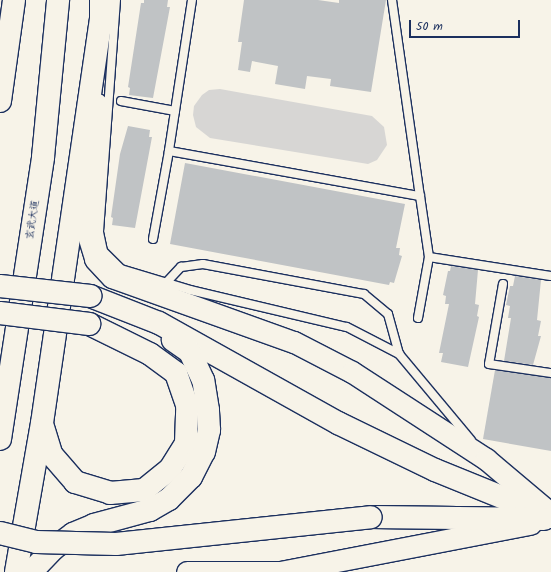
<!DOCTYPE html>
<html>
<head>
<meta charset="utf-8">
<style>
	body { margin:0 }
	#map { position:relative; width:551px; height:572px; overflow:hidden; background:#f7f3e8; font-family:Kalam,"LXGW WenKai TC",sans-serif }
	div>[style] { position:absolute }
	.green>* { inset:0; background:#d7d6d4 }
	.building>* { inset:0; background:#c0c3c5 }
	.roads { filter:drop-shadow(1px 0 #1b2f5e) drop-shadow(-1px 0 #1b2f5e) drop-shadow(0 1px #1b2f5e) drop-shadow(0 -1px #1b2f5e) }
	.service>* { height:8px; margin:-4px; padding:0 4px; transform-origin:4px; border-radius:4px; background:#f7f3e8 }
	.tertiary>* { height:21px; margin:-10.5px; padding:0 10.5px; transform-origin:10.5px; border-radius:10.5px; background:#f7f3e8 }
	.primary>* { height:22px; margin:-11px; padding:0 11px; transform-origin:11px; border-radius:11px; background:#f7f3e8 }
	.trunk>* { height:22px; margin:-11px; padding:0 11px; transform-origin:11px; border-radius:11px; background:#f7f3e8 }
	.bridges { filter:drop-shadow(1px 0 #1b2f5e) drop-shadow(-1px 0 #1b2f5e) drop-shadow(0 1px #1b2f5e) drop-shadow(0 -1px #1b2f5e) }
	.primary-bridge>* { height:22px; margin:-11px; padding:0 11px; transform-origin:11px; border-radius:11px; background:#f7f3e8 }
	span { translate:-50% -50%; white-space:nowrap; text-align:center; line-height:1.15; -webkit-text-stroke:3px #f7f3e8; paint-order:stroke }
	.street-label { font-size:10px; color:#1b2f5e }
	.scale { position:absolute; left:409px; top:20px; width:111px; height:18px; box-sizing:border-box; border:2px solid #1b2f5e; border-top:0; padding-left:5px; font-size:12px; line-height:14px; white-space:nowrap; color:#1b2f5e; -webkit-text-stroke:3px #f7f3e8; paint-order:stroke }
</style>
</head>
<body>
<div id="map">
	<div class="green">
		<div style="clip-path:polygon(220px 89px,372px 116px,384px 127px,387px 145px,377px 160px,368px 164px,210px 138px,196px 127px,193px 115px,194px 106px,202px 95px,209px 90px)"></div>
	</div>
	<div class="building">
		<div style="clip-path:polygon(144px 0,168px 0,167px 7px,170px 7px,153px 98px,129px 95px,130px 88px,128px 87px,141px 3px,144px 3px)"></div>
		<div style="clip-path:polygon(244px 0,318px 0,339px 3px,339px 0,386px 0,371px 92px,330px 86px,331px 79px,307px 76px,305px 89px,275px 84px,278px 66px,252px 61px,250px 72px,238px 70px,242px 42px,238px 42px)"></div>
		<div style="clip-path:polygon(128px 126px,150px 130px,149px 137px,152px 137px,135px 228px,112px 225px,113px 218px,111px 217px,120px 154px)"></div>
		<div style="clip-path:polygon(185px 163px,405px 204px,396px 248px,400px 248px,399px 255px,402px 256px,394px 283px,390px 282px,389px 285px,170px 244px)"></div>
		<div style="clip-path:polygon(451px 266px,478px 270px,475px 304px,479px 305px,477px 316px,479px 317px,468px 367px,441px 362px,443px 353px,439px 353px,449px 304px,445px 304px,446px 296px,443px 295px,448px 271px,450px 271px)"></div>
		<div style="clip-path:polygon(515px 276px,541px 280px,537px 320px,541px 321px,538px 336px,541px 336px,533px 365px,504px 361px,511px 318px,508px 318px,510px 306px,506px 305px,510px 286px,513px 286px)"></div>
		<div style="clip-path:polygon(495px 370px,551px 378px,551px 451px,483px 439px)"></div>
	</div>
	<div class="roads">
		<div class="service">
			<div style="left:116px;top:0;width:233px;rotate:94.2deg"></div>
			<div style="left:99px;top:232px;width:19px;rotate:78deg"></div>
			<div style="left:103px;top:251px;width:25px;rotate:45deg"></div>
			<div style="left:121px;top:269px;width:72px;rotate:16.9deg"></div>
			<div style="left:190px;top:290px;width:161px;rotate:13.3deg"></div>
			<div style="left:347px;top:327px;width:59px;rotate:27.4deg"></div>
			<div style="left:399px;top:354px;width:112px;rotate:50.1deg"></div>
			<div style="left:192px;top:0;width:153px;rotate:98.7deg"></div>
			<div style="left:169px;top:151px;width:255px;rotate:10.2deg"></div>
			<div style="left:420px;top:196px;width:62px;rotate:81.6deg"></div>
			<div style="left:429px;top:257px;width:123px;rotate:8.9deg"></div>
			<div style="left:392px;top:0;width:198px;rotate:81.9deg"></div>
			<div style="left:121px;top:101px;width:55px;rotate:10.5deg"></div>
			<div style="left:153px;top:239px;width:89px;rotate:-79.7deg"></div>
			<div style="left:503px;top:284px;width:81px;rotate:99.9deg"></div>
			<div style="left:489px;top:364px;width:63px;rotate:8.3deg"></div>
			<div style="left:164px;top:285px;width:25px;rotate:-47deg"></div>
			<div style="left:181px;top:267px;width:22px;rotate:-8deg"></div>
			<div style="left:203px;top:264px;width:164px;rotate:10.6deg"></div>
			<div style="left:364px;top:294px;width:31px;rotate:40deg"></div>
			<div style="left:388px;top:314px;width:41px;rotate:74.6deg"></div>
			<div style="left:418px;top:318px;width:62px;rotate:-79.8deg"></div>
		</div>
		<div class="tertiary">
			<div style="left:97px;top:104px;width:128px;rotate:94.5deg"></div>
			<div style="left:87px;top:232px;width:28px;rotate:73deg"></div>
			<div style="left:95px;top:259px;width:25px;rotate:47deg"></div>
			<div style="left:112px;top:277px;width:193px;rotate:19.7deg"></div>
			<div style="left:294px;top:342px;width:65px;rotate:27.3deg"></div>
			<div style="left:352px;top:372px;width:160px;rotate:33deg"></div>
			<div style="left:486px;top:459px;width:85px;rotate:40.2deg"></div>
			<div style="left:187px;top:572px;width:93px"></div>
			<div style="left:280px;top:572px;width:255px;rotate:-10.9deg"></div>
		</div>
		<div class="primary">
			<div style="left:90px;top:296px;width:74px;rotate:21.4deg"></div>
			<div style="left:159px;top:323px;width:205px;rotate:29.2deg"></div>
			<div style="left:338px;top:423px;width:108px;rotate:25.9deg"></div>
			<div style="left:435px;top:470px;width:125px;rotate:22.1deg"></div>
			<div style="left:43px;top:427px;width:28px;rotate:73deg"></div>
			<div style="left:51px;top:454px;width:37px;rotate:49deg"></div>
			<div style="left:75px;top:482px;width:37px;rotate:17deg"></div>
			<div style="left:110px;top:493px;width:34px;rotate:-5deg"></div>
			<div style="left:144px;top:490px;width:33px;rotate:-39deg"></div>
			<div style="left:170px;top:469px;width:31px;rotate:-58deg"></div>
			<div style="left:186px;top:443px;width:38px;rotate:-88deg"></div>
			<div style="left:187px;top:405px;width:34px;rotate:-109deg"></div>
			<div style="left:176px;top:373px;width:32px;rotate:-144deg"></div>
			<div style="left:150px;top:354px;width:68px;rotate:-153.8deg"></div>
			<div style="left:371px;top:517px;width:173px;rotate:0.7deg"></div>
			<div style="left:16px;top:572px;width:151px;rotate:-80.1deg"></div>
			<div style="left:42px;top:423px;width:410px;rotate:-81.7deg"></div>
			<div style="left:101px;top:17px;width:17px;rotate:-90deg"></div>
			<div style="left:31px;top:572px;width:32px;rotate:-46deg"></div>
			<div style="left:53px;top:549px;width:25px;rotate:-37deg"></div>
			<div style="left:73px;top:534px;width:23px;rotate:-23deg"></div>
			<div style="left:94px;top:525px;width:58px;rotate:-15deg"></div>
			<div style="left:150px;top:510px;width:22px;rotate:-30deg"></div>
			<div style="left:169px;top:499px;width:31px;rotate:-45deg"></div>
			<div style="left:191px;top:477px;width:28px;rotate:-63deg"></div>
			<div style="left:204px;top:452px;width:23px;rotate:-77deg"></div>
			<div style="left:209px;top:430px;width:20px;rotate:-93deg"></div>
			<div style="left:208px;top:410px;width:30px;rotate:-99deg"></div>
			<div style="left:203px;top:380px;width:31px;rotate:-115deg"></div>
			<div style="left:190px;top:352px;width:21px;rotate:-145deg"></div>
		</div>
		<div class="trunk">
			<div style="left:0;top:101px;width:102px;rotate:-82.1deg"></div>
			<div style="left:0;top:439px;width:285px;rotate:-81.3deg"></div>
			<div style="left:43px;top:157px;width:158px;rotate:-84.5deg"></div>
		</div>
	</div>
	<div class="bridges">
		<div class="primary-bridge">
			<div style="left:0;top:286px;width:91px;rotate:6.3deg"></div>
			<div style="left:0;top:313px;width:90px;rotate:7deg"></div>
			<div style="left:0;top:533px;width:37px;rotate:14deg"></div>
			<div style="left:36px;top:542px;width:80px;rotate:1.4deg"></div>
			<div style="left:116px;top:544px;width:256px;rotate:-6deg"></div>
		</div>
	</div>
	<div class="street-label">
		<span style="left:33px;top:220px;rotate:-81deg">玄武大道</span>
	</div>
	<div class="scale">50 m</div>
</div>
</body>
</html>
